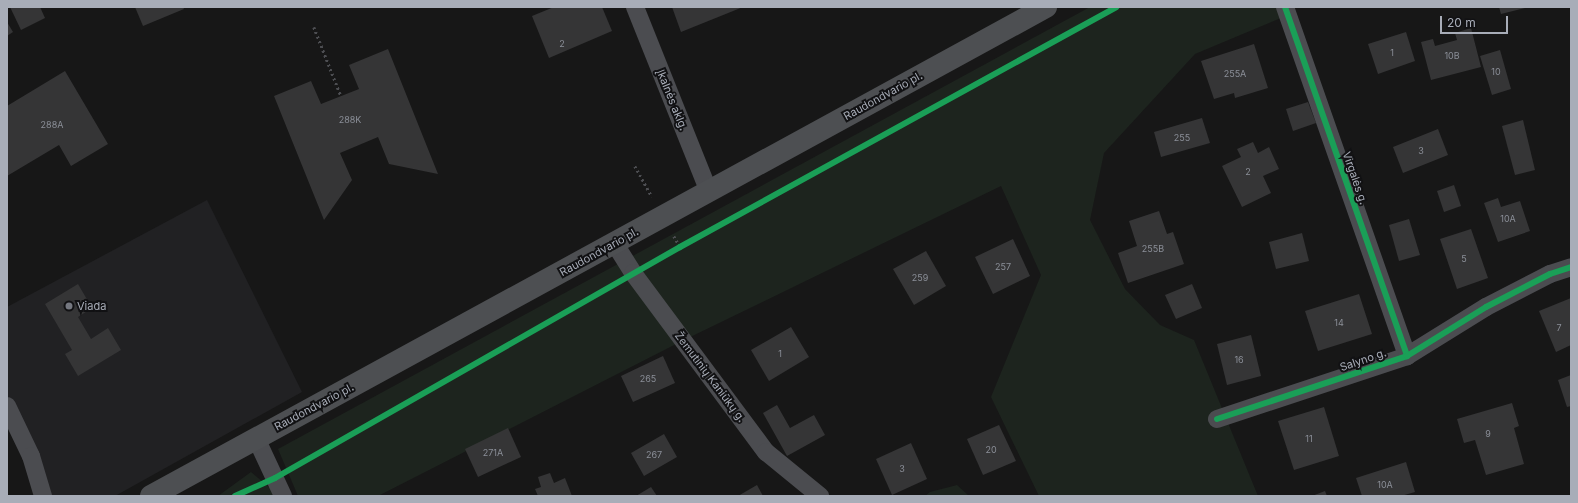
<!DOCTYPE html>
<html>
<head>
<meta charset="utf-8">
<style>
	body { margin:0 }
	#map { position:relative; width:1578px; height:503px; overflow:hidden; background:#171717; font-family:Inter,sans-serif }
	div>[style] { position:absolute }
	.built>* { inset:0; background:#212123 }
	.green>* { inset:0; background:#1d241e }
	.building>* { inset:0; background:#353536 }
	.path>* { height:2.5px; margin-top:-1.25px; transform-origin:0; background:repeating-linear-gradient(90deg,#4d4e52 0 2px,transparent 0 5px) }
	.street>* { height:18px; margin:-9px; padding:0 9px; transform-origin:9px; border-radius:9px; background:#4b4c50 }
	.primary>* { height:22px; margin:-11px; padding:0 11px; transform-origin:11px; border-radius:11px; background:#4d4f52 }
	.cycleway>* { height:6px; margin:-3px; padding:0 3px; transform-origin:3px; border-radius:3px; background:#1a9f57 }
	.dots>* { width:11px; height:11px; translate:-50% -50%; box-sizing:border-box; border:2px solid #111113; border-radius:50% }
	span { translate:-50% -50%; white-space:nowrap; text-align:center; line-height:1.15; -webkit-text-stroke:4px #111113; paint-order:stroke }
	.number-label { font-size:9px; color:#8b8f98 }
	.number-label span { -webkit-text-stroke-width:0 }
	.street-label { font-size:11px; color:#a8adb8 }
	.poi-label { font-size:11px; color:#a8adb8 }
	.left { translate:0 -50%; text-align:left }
	.frame { position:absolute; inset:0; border:8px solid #a8adb8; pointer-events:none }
	.scale { position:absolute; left:1440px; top:16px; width:68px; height:18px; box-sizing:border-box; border:2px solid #a8adb8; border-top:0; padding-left:5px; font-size:12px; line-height:14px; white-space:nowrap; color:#a8adb8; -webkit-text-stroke:3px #111113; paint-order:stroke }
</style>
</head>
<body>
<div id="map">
	<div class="built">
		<div style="clip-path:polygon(207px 200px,302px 392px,115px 496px,43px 496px,7px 406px,7px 307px)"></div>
	</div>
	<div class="green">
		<div style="clip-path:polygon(1090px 7px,1277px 7px,1281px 18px,1195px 54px,1104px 153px,1090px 220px,1125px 289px,1160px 325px,1194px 340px,1258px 496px,1039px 496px,991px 397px,1041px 275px,1001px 186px,682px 341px,378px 496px,298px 496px,278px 449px)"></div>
		<div style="clip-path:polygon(251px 472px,270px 488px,274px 496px,218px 496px)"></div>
		<div style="clip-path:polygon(957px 485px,969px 496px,925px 496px,930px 492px)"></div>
	</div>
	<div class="building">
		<div style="clip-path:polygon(10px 7px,40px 7px,45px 18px,21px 30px)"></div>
		<div style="clip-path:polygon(135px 7px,183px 7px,184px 9px,143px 26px)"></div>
		<div style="clip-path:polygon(554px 7px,602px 7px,612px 31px,549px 58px,532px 16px)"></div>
		<div style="clip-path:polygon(672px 7px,743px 7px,681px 32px)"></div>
		<div style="clip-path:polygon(1499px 7px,1525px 7px,1525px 8px,1501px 14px)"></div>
		<div style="clip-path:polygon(7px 22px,13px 32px,7px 36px)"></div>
		<div style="clip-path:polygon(1471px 28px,1481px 67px,1431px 80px,1421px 42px,1433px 39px,1435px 46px,1457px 40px,1455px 33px)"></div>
		<div style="clip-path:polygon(1406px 32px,1415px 61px,1378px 74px,1368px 44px)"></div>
		<div style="clip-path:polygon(1254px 44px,1268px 88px,1235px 98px,1234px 93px,1214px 99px,1201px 61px)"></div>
		<div style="clip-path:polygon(388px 49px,438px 174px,389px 164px,378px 137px,340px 153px,352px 180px,324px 220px,274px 96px,311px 81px,321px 104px,359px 89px,349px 65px)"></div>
		<div style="clip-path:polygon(1500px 50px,1511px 89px,1492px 95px,1480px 56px)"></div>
		<div style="clip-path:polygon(65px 71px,108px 144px,71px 166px,59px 145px,7px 176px,7px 106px)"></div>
		<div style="clip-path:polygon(1308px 102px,1316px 123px,1293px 131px,1286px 109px)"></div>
		<div style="clip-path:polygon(1202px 118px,1210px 143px,1161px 157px,1154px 132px)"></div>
		<div style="clip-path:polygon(1523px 120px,1535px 170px,1515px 175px,1502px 126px)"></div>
		<div style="clip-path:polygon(1438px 129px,1448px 155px,1403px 173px,1393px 147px)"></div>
		<div style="clip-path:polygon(1253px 142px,1258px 153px,1269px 147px,1279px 169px,1263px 176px,1271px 193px,1242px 207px,1222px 166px,1241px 157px,1237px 149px)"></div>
		<div style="clip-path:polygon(1454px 185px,1461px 206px,1444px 212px,1437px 191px)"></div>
		<div style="clip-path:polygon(1498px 198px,1501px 207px,1520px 201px,1530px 231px,1498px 242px,1484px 203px)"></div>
		<div style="clip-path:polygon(1159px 211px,1167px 234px,1173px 232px,1184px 264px,1128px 283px,1118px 253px,1137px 246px,1129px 221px)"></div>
		<div style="clip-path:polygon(1409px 219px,1420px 255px,1399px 261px,1389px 225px)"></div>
		<div style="clip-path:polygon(1471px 229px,1488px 278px,1457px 289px,1440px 239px)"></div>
		<div style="clip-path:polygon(1302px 233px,1309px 261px,1276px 269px,1269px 242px)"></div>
		<div style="clip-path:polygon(1013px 239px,1030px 276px,993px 294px,975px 257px)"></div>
		<div style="clip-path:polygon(926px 251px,946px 286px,914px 305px,893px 269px)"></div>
		<div style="clip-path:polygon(78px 284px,92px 308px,78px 317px,91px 339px,108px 328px,121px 350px,78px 376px,65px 354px,72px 350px,45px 304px)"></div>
		<div style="clip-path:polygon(1192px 284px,1202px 308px,1176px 319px,1165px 295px)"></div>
		<div style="clip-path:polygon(1359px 294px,1372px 334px,1318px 351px,1305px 311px)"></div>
		<div style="clip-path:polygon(1571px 298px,1571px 345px,1556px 352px,1539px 311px)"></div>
		<div style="clip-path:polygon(791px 327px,809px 357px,769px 381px,751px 350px)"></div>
		<div style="clip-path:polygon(1251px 335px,1261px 376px,1227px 385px,1217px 344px)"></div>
		<div style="clip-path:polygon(663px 356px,675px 383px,633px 402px,621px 376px)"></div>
		<div style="clip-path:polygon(1571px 375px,1571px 406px,1567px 407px,1558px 380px)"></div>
		<div style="clip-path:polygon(1512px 403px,1519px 426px,1514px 428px,1524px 464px,1486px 475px,1475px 440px,1464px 443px,1457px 419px)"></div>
		<div style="clip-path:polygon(777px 405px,790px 428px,814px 415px,825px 435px,787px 456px,763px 413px)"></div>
		<div style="clip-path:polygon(1324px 407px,1339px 456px,1294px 470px,1278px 421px)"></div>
		<div style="clip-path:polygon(999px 425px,1016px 461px,983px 475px,967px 439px)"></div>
		<div style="clip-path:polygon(508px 428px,521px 457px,478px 477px,465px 449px)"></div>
		<div style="clip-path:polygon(664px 434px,677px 457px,644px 476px,631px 453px)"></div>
		<div style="clip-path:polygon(911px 443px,927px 479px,892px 495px,876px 459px)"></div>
		<div style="clip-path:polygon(1406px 462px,1415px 492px,1401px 496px,1362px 496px,1356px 478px)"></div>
		<div style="clip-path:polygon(550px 473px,554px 483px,565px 478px,572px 496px,538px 496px,535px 489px,541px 487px,538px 477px)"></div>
		<div style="clip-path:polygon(757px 485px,763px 496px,738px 496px)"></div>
		<div style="clip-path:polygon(651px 487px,657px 496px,636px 496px)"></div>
		<div style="clip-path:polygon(1325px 491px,1327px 496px,1312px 496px)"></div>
	</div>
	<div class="path">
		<div style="left:314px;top:27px;width:74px;rotate:68.6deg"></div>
		<div style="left:635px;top:166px;width:35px;rotate:61deg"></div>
		<div style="left:674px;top:236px;width:13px;rotate:61deg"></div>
	</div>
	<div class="street">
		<div style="left:635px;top:7px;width:199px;rotate:68.2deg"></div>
		<div style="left:1285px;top:7px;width:370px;rotate:70.7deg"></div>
		<div style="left:615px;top:244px;width:34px;rotate:58deg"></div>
		<div style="left:633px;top:273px;width:223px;rotate:53.4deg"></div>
		<div style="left:766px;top:452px;width:70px;rotate:39.2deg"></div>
		<div style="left:7px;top:406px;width:55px;rotate:64.4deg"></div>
		<div style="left:31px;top:456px;width:42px;rotate:73.3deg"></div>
		<div style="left:1217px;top:419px;width:200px;rotate:-18.3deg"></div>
		<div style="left:1407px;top:356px;width:93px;rotate:-31.8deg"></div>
		<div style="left:1486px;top:307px;width:72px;rotate:-27.3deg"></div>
		<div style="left:1550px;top:274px;width:22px;rotate:-18deg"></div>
		<div style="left:256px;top:438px;width:64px;rotate:65deg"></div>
	</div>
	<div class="primary">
		<div style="left:151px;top:496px;width:1020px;rotate:-28.65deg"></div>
	</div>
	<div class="cycleway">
		<div style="left:1285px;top:7px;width:370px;rotate:70.7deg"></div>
		<div style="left:1217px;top:419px;width:200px;rotate:-18.3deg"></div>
		<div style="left:1407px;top:356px;width:93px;rotate:-31.8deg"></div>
		<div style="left:1486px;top:307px;width:72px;rotate:-27.3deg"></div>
		<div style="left:1550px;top:274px;width:22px;rotate:-18deg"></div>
		<div style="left:235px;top:496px;width:44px;rotate:-24.2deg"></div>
		<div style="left:275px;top:478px;width:466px;rotate:-29.7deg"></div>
		<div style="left:680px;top:247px;width:498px;rotate:-28.8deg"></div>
	</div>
	<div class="dots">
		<div style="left:69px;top:306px;background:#757880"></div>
	</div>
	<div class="number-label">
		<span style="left:562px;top:44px">2</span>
		<span style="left:1392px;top:53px">1</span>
		<span style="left:1452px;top:56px">10B</span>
		<span style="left:1496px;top:72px">10</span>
		<span style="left:1235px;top:74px">255A</span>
		<span style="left:350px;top:120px">288K</span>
		<span style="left:52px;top:125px">288A</span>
		<span style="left:1182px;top:138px">255</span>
		<span style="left:1421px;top:151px">3</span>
		<span style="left:1248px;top:172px">2</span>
		<span style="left:1508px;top:219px">10A</span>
		<span style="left:1153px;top:249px">255B</span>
		<span style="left:1464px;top:259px">5</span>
		<span style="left:1003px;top:267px">257</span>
		<span style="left:920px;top:278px">259</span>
		<span style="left:1339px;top:323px">14</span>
		<span style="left:1559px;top:328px">7</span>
		<span style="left:780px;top:354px">1</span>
		<span style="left:1239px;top:360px">16</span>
		<span style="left:648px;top:379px">265</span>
		<span style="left:1488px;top:434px">9</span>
		<span style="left:1309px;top:439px">11</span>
		<span style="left:991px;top:450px">20</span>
		<span style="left:493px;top:453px">271A</span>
		<span style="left:654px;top:455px">267</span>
		<span style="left:902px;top:469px">3</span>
		<span style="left:1385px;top:485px">10A</span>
	</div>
	<div class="street-label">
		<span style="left:883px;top:96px;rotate:-29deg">Raudondvario pl.</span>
		<span style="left:672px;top:100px;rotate:68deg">Įkalnės aklg.</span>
		<span style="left:1355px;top:178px;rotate:71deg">Virgalės g.</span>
		<span style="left:599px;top:252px;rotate:-29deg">Raudondvario pl.</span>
		<span style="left:1363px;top:360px;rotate:-19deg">Salyno g.</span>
		<span style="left:710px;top:377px;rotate:53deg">Žemutinių Kaniūkų g.</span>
		<span style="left:314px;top:407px;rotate:-28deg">Raudondvario pl.</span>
	</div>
	<div class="poi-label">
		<span class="left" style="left:77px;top:306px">Viada</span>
	</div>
	<div class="frame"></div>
	<div class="scale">20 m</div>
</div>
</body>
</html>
